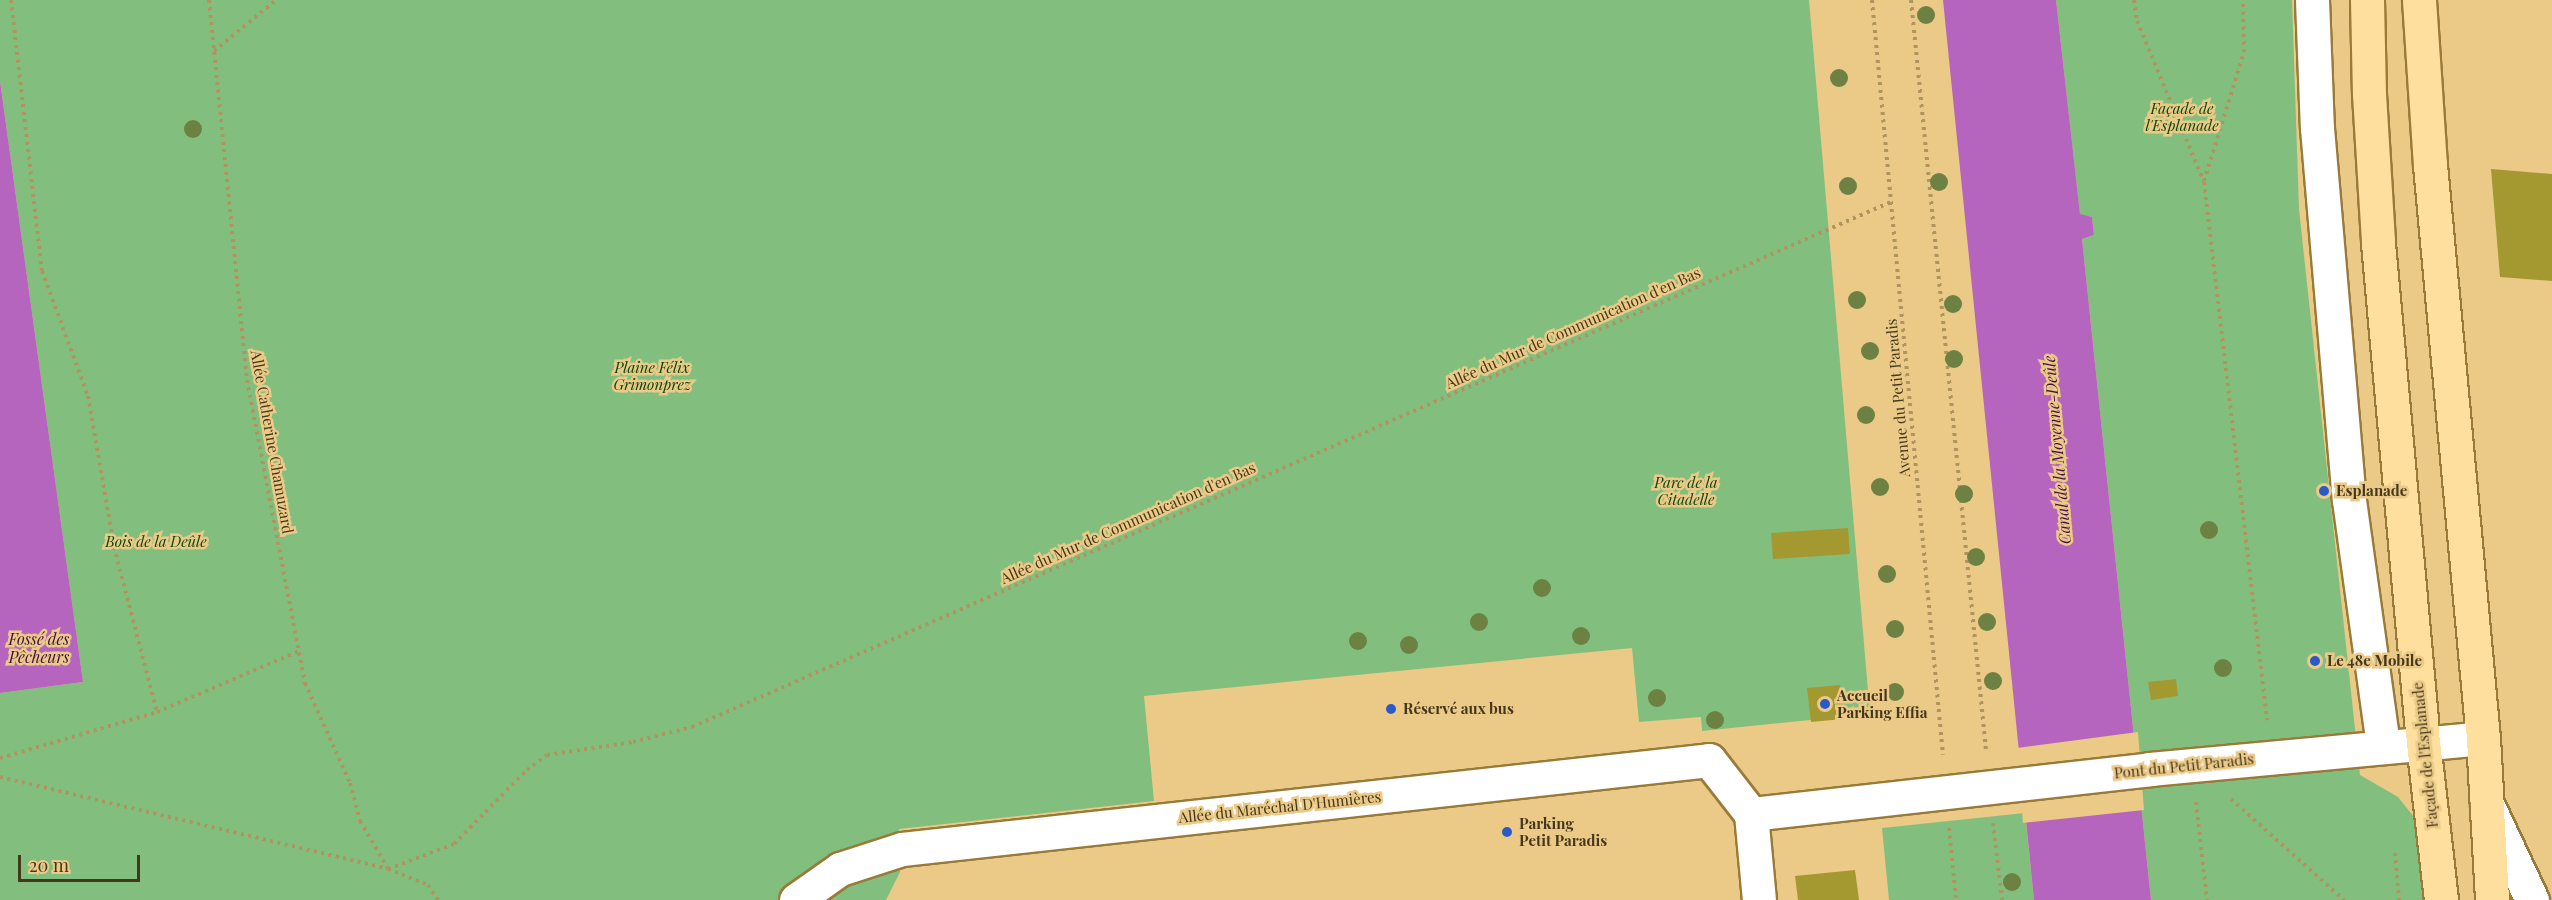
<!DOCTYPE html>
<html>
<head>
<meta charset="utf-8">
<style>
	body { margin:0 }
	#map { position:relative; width:2552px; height:900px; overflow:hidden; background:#ebc987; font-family:"Playfair Display",serif }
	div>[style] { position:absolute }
	.green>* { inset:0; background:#82bf7f }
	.water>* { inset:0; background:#b565bd }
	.pier>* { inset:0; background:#ebc987 }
	.building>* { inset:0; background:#a49931 }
	.path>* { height:4px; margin-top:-2px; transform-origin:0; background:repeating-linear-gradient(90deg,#af9460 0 3px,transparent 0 7.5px) }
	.roads { filter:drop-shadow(2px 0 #997a38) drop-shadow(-2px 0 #997a38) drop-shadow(0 2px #997a38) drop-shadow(0 -2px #997a38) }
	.minor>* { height:33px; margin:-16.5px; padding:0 16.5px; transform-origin:16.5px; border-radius:16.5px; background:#fff }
	.major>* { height:33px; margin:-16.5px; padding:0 16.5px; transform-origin:16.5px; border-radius:16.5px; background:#fedf9e }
	.trees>* { width:18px; height:18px; margin:-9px; border-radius:50%; background:#6d8242 }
	.dots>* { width:16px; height:16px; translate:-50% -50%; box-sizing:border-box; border:3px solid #ebc987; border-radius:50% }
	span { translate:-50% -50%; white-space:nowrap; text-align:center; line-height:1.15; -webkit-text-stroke:5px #ebc987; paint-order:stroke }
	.park-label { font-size:15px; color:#06470a; font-style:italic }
	.street-label { font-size:15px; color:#45371c }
	.poi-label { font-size:15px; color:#45371c; font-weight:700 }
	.left { translate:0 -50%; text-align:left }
	.water-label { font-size:16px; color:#420e48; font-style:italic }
	.scale { position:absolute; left:18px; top:855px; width:122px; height:27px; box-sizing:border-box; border:3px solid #45371c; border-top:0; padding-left:8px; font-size:18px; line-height:21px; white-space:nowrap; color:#45371c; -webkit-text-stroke:4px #ebc987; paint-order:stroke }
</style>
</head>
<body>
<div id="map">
	<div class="green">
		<div style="clip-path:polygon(0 0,1809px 0,1870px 714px,1702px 731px,1701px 717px,1639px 722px,1632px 648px,1144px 696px,1154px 801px,899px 829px,900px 872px,886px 900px,0 900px,0 693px,83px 682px,0 81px)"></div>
		<div style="clip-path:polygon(2056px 0,2292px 0,2299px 209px,2360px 775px,2398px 797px,2418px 822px,2426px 900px,2151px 900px,2082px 239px,2094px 235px,2092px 217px,2080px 215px)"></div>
		<div style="clip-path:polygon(2025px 813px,2034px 900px,1889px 900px,1882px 828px)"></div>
	</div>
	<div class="water">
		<div style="clip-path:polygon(1943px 0,2056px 0,2080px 214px,2092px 217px,2094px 235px,2082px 239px,2151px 900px,2034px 900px)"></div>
		<div style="clip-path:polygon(0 81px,83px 682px,0 693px)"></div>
	</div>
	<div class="pier">
		<div style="clip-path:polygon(2138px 732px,2144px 810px,2023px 823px,2017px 748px)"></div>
	</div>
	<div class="building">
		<div style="clip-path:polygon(2491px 169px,2552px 174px,2552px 281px,2500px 277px)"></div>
		<div style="clip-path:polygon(1848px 528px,1850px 554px,1773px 559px,1771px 533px)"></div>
		<div style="clip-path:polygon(2176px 679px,2178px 696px,2151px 700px,2148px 682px)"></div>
		<div style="clip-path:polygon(1840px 685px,1843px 719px,1811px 722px,1807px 688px)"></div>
		<div style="clip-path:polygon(1855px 870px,1859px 900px,1798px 900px,1795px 876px)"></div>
	</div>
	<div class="path">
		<div style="left:11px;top:0;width:273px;rotate:83.5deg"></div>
		<div style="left:42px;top:271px;width:133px;rotate:69.8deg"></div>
		<div style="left:88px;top:396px;width:153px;rotate:80.2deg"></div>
		<div style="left:114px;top:547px;width:171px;rotate:75.4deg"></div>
		<div style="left:209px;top:0;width:382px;rotate:84.3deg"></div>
		<div style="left:247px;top:380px;width:309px;rotate:79.2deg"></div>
		<div style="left:305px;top:683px;width:110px;rotate:65.8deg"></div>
		<div style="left:350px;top:783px;width:39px;rotate:75deg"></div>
		<div style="left:360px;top:821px;width:56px;rotate:59.7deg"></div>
		<div style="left:388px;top:869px;width:71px;rotate:-20.7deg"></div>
		<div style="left:454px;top:844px;width:104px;rotate:-45.4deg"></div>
		<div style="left:527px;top:770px;width:25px;rotate:-37deg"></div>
		<div style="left:547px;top:755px;width:87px;rotate:-8.6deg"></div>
		<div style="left:633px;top:742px;width:61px;rotate:-14.3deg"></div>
		<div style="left:692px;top:727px;width:1309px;rotate:-23.65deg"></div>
		<div style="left:1872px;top:0;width:758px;rotate:84.63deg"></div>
		<div style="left:1911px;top:0;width:754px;rotate:84.29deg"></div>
		<div style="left:2134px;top:0;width:21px;rotate:82deg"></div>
		<div style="left:2137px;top:21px;width:174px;rotate:67.4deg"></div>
		<div style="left:2204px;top:182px;width:542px;rotate:83.32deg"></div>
		<div style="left:214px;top:51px;width:80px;rotate:-39.4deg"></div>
		<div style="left:2204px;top:181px;width:135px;rotate:-72.8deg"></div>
		<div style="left:2244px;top:52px;width:52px;rotate:-91.1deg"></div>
		<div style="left:0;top:758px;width:164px;rotate:-16.3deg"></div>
		<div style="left:157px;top:712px;width:155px;rotate:-23.2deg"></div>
		<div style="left:0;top:777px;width:399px;rotate:13.3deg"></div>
		<div style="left:388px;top:869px;width:43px;rotate:21.8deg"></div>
		<div style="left:428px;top:885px;width:18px;rotate:56deg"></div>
		<div style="left:2231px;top:799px;width:152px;rotate:41.8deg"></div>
		<div style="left:2196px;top:802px;width:99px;rotate:83.6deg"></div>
		<div style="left:1993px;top:823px;width:78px;rotate:83.3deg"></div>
		<div style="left:1949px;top:828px;width:72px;rotate:84.4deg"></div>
		<div style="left:2395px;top:853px;width:47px;rotate:85.1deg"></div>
	</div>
	<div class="roads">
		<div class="minor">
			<div style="left:2312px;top:0;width:128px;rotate:87.8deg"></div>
			<div style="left:2317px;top:128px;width:373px;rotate:85.1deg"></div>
			<div style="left:2349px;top:500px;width:248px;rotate:82.1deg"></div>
			<div style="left:2487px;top:804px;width:106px;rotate:64.9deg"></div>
			<div style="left:1751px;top:814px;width:402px;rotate:-6.4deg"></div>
			<div style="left:2150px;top:769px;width:334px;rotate:-5.3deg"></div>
			<div style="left:1751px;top:814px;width:86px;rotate:84.7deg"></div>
			<div style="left:796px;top:900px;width:54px;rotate:-35.2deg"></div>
			<div style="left:840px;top:869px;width:65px;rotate:-17.9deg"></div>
			<div style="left:902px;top:849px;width:812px;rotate:-6.29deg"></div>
			<div style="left:1709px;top:760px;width:68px;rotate:52.1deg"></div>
		</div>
		<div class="major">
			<div style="left:2367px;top:0;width:94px;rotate:88.8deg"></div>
			<div style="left:2369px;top:94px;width:149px;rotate:86.5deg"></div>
			<div style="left:2378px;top:243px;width:501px;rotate:84.85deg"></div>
			<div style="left:2423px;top:742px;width:159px;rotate:83.5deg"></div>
			<div style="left:2419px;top:0;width:165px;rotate:86.2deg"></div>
			<div style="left:2430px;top:165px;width:575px;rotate:84.72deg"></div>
			<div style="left:2483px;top:738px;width:162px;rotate:86.8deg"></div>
		</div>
	</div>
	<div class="trees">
		<div style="left:1926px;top:15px"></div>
		<div style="left:1839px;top:78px"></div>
		<div style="left:193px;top:129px"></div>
		<div style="left:1939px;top:182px"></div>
		<div style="left:1848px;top:186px"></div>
		<div style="left:1857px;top:300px"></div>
		<div style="left:1953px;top:304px"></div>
		<div style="left:1870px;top:351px"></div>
		<div style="left:1954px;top:359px"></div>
		<div style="left:1866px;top:415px"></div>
		<div style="left:1880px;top:487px"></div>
		<div style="left:1964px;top:494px"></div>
		<div style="left:2209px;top:530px"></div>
		<div style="left:1976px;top:557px"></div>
		<div style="left:1887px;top:574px"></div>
		<div style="left:1542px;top:588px"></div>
		<div style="left:1479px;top:622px"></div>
		<div style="left:1987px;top:622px"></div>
		<div style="left:1895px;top:629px"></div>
		<div style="left:1581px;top:636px"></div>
		<div style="left:1358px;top:641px"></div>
		<div style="left:1409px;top:645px"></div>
		<div style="left:2223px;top:668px"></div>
		<div style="left:1993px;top:681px"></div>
		<div style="left:1895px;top:692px"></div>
		<div style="left:1657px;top:698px"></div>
		<div style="left:1715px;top:720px"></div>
		<div style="left:2012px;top:882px"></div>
	</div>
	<div class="dots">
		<div style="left:2324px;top:491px;background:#2a5ac8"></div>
		<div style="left:2315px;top:661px;background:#2a5ac8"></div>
		<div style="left:1825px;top:704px;background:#2a5ac8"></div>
		<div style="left:1391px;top:709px;background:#2a5ac8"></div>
		<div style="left:1507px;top:832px;background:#2a5ac8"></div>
	</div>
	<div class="park-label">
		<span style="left:2182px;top:117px">Façade de<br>l'Esplanade</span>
		<span style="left:652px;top:376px">Plaine Félix<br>Grimonprez</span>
		<span style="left:1686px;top:491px">Parc de la<br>Citadelle</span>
		<span style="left:156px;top:542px">Bois de la Deûle</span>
	</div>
	<div class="street-label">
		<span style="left:1573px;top:328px;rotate:-24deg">Allée du Mur de Communication d'en Bas</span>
		<span style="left:1898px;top:398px;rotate:-95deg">Avenue du Petit Paradis</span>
		<span style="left:272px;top:442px;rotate:80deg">Allée Catherine Chamuzard</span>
		<span style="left:1128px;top:523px;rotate:-24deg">Allée du Mur de Communication d'en Bas</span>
		<span style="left:2425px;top:755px;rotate:-96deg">Façade de l'Esplanade</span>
		<span style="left:2184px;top:766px;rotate:-6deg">Pont du Petit Paradis</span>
		<span style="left:1280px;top:807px;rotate:-6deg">Allée du Maréchal D'Humières</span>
	</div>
	<div class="poi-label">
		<span class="left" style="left:2336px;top:491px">Esplanade</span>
		<span class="left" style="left:2327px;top:661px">Le 48e Mobile</span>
		<span class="left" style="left:1837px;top:704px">Accueil<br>Parking Effia</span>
		<span class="left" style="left:1403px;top:709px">Réservé aux bus</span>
		<span class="left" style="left:1519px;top:832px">Parking<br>Petit Paradis</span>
	</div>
	<div class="water-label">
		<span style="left:2057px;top:450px;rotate:-95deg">Canal de la Moyenne-Deûle</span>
		<span style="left:39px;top:648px">Fossé des<br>Pêcheurs</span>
	</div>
	<div class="scale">20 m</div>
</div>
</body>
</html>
